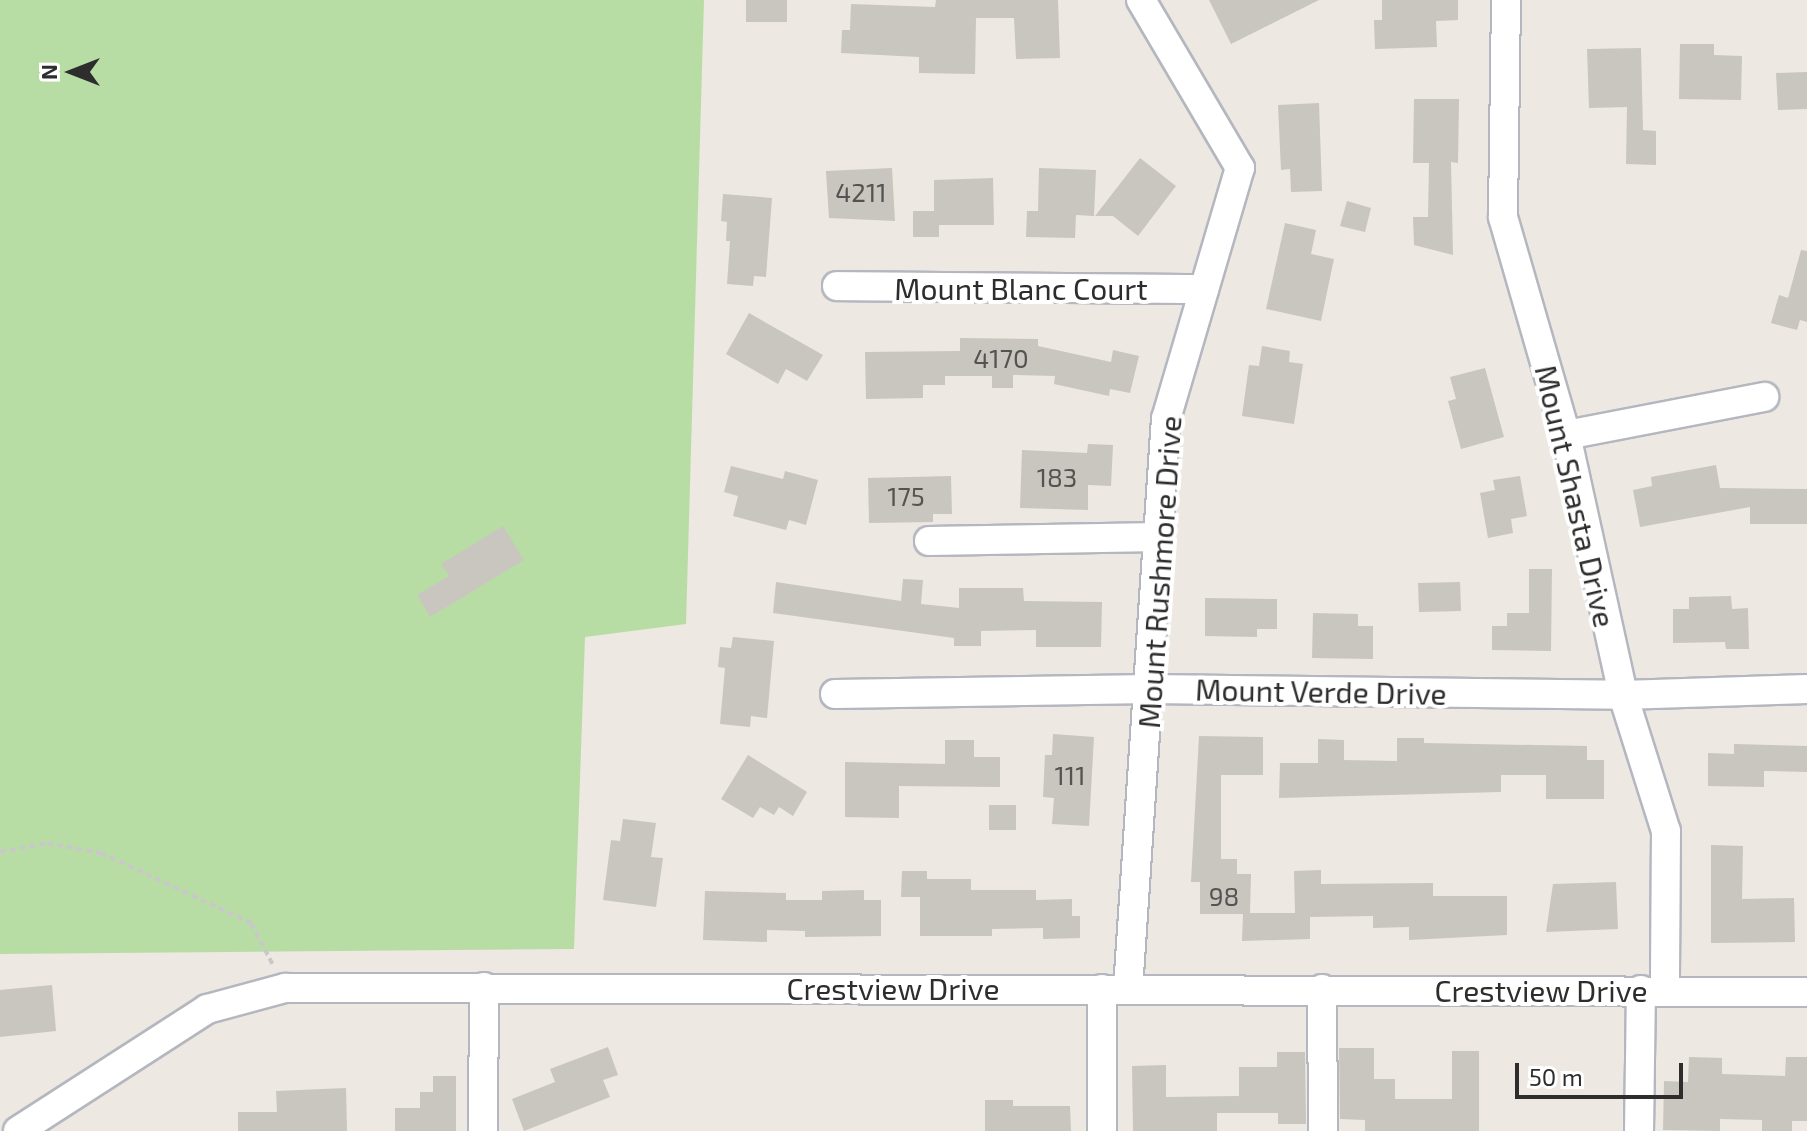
<!DOCTYPE html>
<html>
<head>
<meta charset="utf-8">
<style>
	body { margin:0 }
	#map { position:relative; width:1807px; height:1131px; overflow:hidden; background:#ede8e1; font-family:"Exo 2",sans-serif }
	div>[style] { position:absolute }
	.green>* { inset:0; background:#b8dda4 }
	.building>* { inset:0; background:#c9c6bf }
	.path>* { height:4px; margin-top:-2px; transform-origin:0; background:repeating-linear-gradient(90deg,#c8c8c8 0 6px,transparent 0 10px) }
	.roads { filter:drop-shadow(2px 0 #b4b7bf) drop-shadow(-2px 0 #b4b7bf) drop-shadow(0 2px #b4b7bf) drop-shadow(0 -2px #b4b7bf) }
	.minor>* { height:28px; margin:-14px; padding:0 14px; transform-origin:14px; border-radius:14px; background:#fff }
	span { translate:-50% -50%; white-space:nowrap; text-align:center; line-height:1.15; -webkit-text-stroke:8px #fff; paint-order:stroke }
	.number-label { font-size:26px; color:#545352 }
	.number-label span { -webkit-text-stroke-width:0 }
	.street-label { font-size:30px; color:#2d2d2d }
	.north { position:absolute; left:32px; top:32px; width:80px; height:80px; -webkit-text-stroke:6px #fff; paint-order:stroke; rotate:270deg; font-size:22px; font-weight:700; line-height:32px; text-align:center; color:#2d2d2d }
	.north::after { content:''; display:block; margin:auto; width:28px; height:36px; background:#2d2d2d; clip-path:polygon(50% 0,100% 100%,50% 72%,0 100%) }
	.scale { position:absolute; left:1515px; top:1063px; width:168px; height:36px; box-sizing:border-box; border:4px solid #2d2d2d; border-top:0; padding-left:10px; font-size:24px; line-height:28px; white-space:nowrap; color:#2d2d2d; -webkit-text-stroke:6px #fff; paint-order:stroke }
</style>
</head>
<body>
<div id="map">
	<div class="green">
		<div style="clip-path:polygon(0 0,704px 0,686px 624px,585px 637px,574px 949px,0 954px)"></div>
	</div>
	<div class="building">
		<div style="clip-path:polygon(746px 0,787px 0,787px 22px,746px 22px)"></div>
		<div style="clip-path:polygon(936px 0,1058px 0,1060px 58px,1016px 59px,1014px 18px,976px 18px,975px 74px,919px 73px,919px 57px,841px 53px,842px 30px,850px 30px,851px 4px,935px 7px)"></div>
		<div style="clip-path:polygon(1209px 0,1319px 0,1231px 44px)"></div>
		<div style="clip-path:polygon(1382px 0,1458px 0,1458px 20px,1436px 21px,1437px 47px,1375px 49px,1374px 20px,1382px 20px)"></div>
		<div style="clip-path:polygon(1680px 44px,1714px 44px,1714px 55px,1742px 56px,1741px 100px,1679px 99px)"></div>
		<div style="clip-path:polygon(1641px 48px,1643px 130px,1656px 131px,1656px 165px,1626px 164px,1627px 107px,1589px 108px,1587px 49px)"></div>
		<div style="clip-path:polygon(1807px 72px,1807px 109px,1778px 110px,1776px 73px)"></div>
		<div style="clip-path:polygon(1414px 99px,1459px 99px,1458px 163px,1451px 162px,1453px 255px,1414px 245px,1413px 217px,1428px 217px,1429px 163px,1413px 163px)"></div>
		<div style="clip-path:polygon(1319px 103px,1322px 191px,1291px 192px,1290px 169px,1281px 170px,1278px 105px)"></div>
		<div style="clip-path:polygon(1140px 158px,1176px 186px,1138px 236px,1113px 216px,1095px 216px)"></div>
		<div style="clip-path:polygon(892px 168px,895px 221px,829px 218px,826px 171px)"></div>
		<div style="clip-path:polygon(1039px 168px,1096px 170px,1094px 216px,1076px 215px,1075px 238px,1026px 237px,1027px 211px,1038px 211px)"></div>
		<div style="clip-path:polygon(993px 178px,994px 225px,939px 225px,939px 237px,913px 237px,913px 211px,934px 211px,934px 180px)"></div>
		<div style="clip-path:polygon(723px 194px,772px 198px,766px 277px,754px 276px,753px 286px,727px 284px,730px 241px,726px 241px,727px 222px,721px 221px)"></div>
		<div style="clip-path:polygon(1347px 201px,1371px 208px,1365px 232px,1340px 226px)"></div>
		<div style="clip-path:polygon(1285px 223px,1316px 230px,1311px 254px,1334px 259px,1321px 321px,1266px 309px)"></div>
		<div style="clip-path:polygon(1801px 250px,1807px 251px,1807px 322px,1800px 320px,1797px 330px,1771px 323px,1779px 295px,1788px 298px)"></div>
		<div style="clip-path:polygon(749px 313px,823px 355px,807px 381px,786px 369px,778px 384px,726px 354px)"></div>
		<div style="clip-path:polygon(960px 338px,1038px 339px,1038px 346px,1111px 362px,1113px 350px,1139px 356px,1130px 393px,1110px 389px,1109px 396px,1054px 384px,1055px 376px,1013px 375px,1013px 388px,992px 388px,992px 376px,945px 376px,945px 385px,923px 385px,923px 398px,866px 399px,865px 352px,960px 351px)"></div>
		<div style="clip-path:polygon(1262px 346px,1290px 351px,1289px 362px,1303px 364px,1294px 424px,1242px 416px,1249px 365px,1259px 366px)"></div>
		<div style="clip-path:polygon(1485px 368px,1504px 437px,1461px 449px,1448px 401px,1456px 399px,1450px 377px)"></div>
		<div style="clip-path:polygon(1088px 444px,1113px 445px,1111px 486px,1088px 485px,1088px 510px,1020px 508px,1022px 450px,1087px 453px)"></div>
		<div style="clip-path:polygon(1716px 465px,1720px 488px,1807px 489px,1807px 524px,1750px 524px,1750px 507px,1640px 527px,1633px 490px,1652px 486px,1651px 477px)"></div>
		<div style="clip-path:polygon(731px 466px,783px 479px,785px 471px,818px 480px,806px 525px,789px 520px,786px 530px,733px 516px,738px 496px,724px 492px)"></div>
		<div style="clip-path:polygon(951px 476px,952px 514px,933px 514px,933px 522px,869px 523px,868px 478px)"></div>
		<div style="clip-path:polygon(1520px 476px,1527px 516px,1511px 519px,1513px 533px,1488px 538px,1480px 493px,1495px 490px,1493px 480px)"></div>
		<div style="clip-path:polygon(503px 526px,524px 560px,430px 617px,417px 595px,449px 576px,441px 564px)"></div>
		<div style="clip-path:polygon(1529px 569px,1552px 569px,1551px 651px,1492px 650px,1492px 626px,1507px 626px,1507px 613px,1529px 613px)"></div>
		<div style="clip-path:polygon(903px 579px,923px 580px,921px 604px,959px 608px,959px 588px,1023px 588px,1024px 601px,1102px 602px,1101px 647px,1036px 647px,1036px 630px,981px 631px,981px 646px,954px 646px,954px 638px,773px 613px,776px 582px,901px 601px)"></div>
		<div style="clip-path:polygon(1460px 582px,1461px 611px,1419px 612px,1418px 583px)"></div>
		<div style="clip-path:polygon(1731px 596px,1732px 609px,1748px 608px,1749px 649px,1726px 649px,1725px 642px,1673px 643px,1673px 609px,1689px 609px,1689px 597px)"></div>
		<div style="clip-path:polygon(1205px 598px,1277px 599px,1277px 629px,1257px 629px,1257px 637px,1205px 636px)"></div>
		<div style="clip-path:polygon(1313px 613px,1358px 614px,1358px 626px,1373px 626px,1373px 659px,1312px 658px)"></div>
		<div style="clip-path:polygon(733px 637px,774px 641px,767px 718px,751px 716px,750px 727px,720px 724px,725px 668px,718px 667px,720px 647px,731px 648px)"></div>
		<div style="clip-path:polygon(1053px 734px,1094px 737px,1089px 826px,1052px 824px,1054px 798px,1043px 797px,1045px 755px,1052px 755px)"></div>
		<div style="clip-path:polygon(1199px 736px,1263px 737px,1263px 775px,1221px 775px,1221px 859px,1237px 859px,1237px 874px,1251px 874px,1250px 913px,1295px 913px,1294px 871px,1321px 870px,1321px 884px,1433px 883px,1433px 896px,1507px 896px,1507px 935px,1409px 940px,1409px 927px,1373px 928px,1373px 916px,1310px 917px,1310px 939px,1242px 941px,1243px 914px,1200px 914px,1200px 882px,1191px 882px)"></div>
		<div style="clip-path:polygon(1397px 738px,1424px 738px,1424px 743px,1587px 746px,1587px 760px,1604px 760px,1604px 799px,1546px 799px,1546px 775px,1501px 775px,1501px 792px,1279px 798px,1280px 763px,1318px 763px,1318px 739px,1344px 740px,1344px 760px,1397px 761px)"></div>
		<div style="clip-path:polygon(945px 740px,974px 740px,974px 757px,1000px 757px,1000px 787px,899px 786px,899px 818px,845px 817px,845px 762px,945px 764px)"></div>
		<div style="clip-path:polygon(1734px 744px,1807px 746px,1807px 772px,1764px 771px,1764px 787px,1708px 786px,1708px 753px,1734px 754px)"></div>
		<div style="clip-path:polygon(748px 755px,807px 792px,793px 816px,779px 807px,774px 815px,760px 807px,753px 818px,721px 799px)"></div>
		<div style="clip-path:polygon(989px 805px,1016px 805px,1016px 830px,989px 830px)"></div>
		<div style="clip-path:polygon(623px 819px,656px 823px,651px 857px,663px 858px,656px 907px,603px 900px,611px 840px,620px 841px)"></div>
		<div style="clip-path:polygon(1711px 845px,1743px 846px,1742px 899px,1794px 898px,1795px 942px,1711px 943px)"></div>
		<div style="clip-path:polygon(902px 871px,927px 871px,927px 879px,971px 879px,971px 890px,1036px 890px,1036px 900px,1072px 899px,1072px 916px,1080px 916px,1080px 938px,1043px 939px,1043px 928px,992px 929px,992px 936px,920px 936px,920px 897px,901px 897px)"></div>
		<div style="clip-path:polygon(1616px 882px,1618px 929px,1546px 932px,1553px 884px)"></div>
		<div style="clip-path:polygon(864px 890px,864px 900px,881px 900px,881px 936px,805px 937px,805px 931px,767px 930px,767px 942px,703px 940px,705px 891px,786px 893px,786px 900px,822px 900px,822px 891px)"></div>
		<div style="clip-path:polygon(52px 985px,56px 1031px,0 1037px,0 990px)"></div>
		<div style="clip-path:polygon(608px 1047px,618px 1075px,603px 1080px,610px 1097px,524px 1131px,512px 1099px,555px 1082px,550px 1069px)"></div>
		<div style="clip-path:polygon(1339px 1048px,1374px 1048px,1374px 1079px,1395px 1079px,1395px 1099px,1452px 1099px,1452px 1051px,1479px 1051px,1479px 1131px,1365px 1131px,1365px 1120px,1340px 1119px)"></div>
		<div style="clip-path:polygon(1277px 1052px,1305px 1052px,1306px 1124px,1278px 1124px,1278px 1113px,1217px 1113px,1217px 1131px,1133px 1131px,1132px 1066px,1166px 1065px,1166px 1097px,1239px 1096px,1239px 1067px,1277px 1067px)"></div>
		<div style="clip-path:polygon(1689px 1057px,1722px 1058px,1722px 1074px,1785px 1076px,1786px 1057px,1807px 1057px,1807px 1121px,1792px 1121px,1792px 1131px,1762px 1131px,1762px 1120px,1720px 1119px,1720px 1131px,1663px 1130px,1664px 1081px,1688px 1082px)"></div>
		<div style="clip-path:polygon(433px 1076px,456px 1076px,456px 1131px,395px 1131px,395px 1108px,420px 1108px,420px 1092px,433px 1092px)"></div>
		<div style="clip-path:polygon(346px 1088px,347px 1131px,238px 1131px,238px 1112px,277px 1112px,276px 1091px)"></div>
		<div style="clip-path:polygon(985px 1100px,1013px 1100px,1013px 1106px,1070px 1106px,1071px 1131px,985px 1131px)"></div>
	</div>
	<div class="path">
		<div style="left:0;top:852px;width:48px;rotate:-10.8deg"></div>
		<div style="left:47px;top:843px;width:55px;rotate:10.5deg"></div>
		<div style="left:101px;top:853px;width:166px;rotate:25deg"></div>
		<div style="left:251px;top:923px;width:47px;rotate:62.4deg"></div>
	</div>
	<div class="roads">
		<div class="minor">
			<div style="left:1506px;top:0;width:217px;rotate:90.8deg"></div>
			<div style="left:1503px;top:217px;width:227px;rotate:73.9deg"></div>
			<div style="left:1566px;top:435px;width:266px;rotate:77.6deg"></div>
			<div style="left:1623px;top:695px;width:143px;rotate:72.5deg"></div>
			<div style="left:1666px;top:831px;width:159px;rotate:90.4deg"></div>
			<div style="left:837px;top:286px;width:367px;rotate:0.5deg"></div>
			<div style="left:1566px;top:435px;width:202px;rotate:-10.9deg"></div>
			<div style="left:929px;top:541px;width:230px;rotate:-1deg"></div>
			<div style="left:835px;top:694px;width:315px;rotate:-0.9deg"></div>
			<div style="left:1150px;top:689px;width:473px;rotate:0.7deg"></div>
			<div style="left:1623px;top:695px;width:184px;rotate:-1.9deg"></div>
			<div style="left:1128px;top:989px;width:571px;rotate:-86.19deg"></div>
			<div style="left:1166px;top:419px;width:262px;rotate:-73.6deg"></div>
			<div style="left:1240px;top:168px;width:195px;rotate:-120.5deg"></div>
			<div style="left:1322px;top:989px;width:142px;rotate:89.6deg"></div>
			<div style="left:18px;top:1131px;width:225px;rotate:-32.8deg"></div>
			<div style="left:207px;top:1009px;width:81px;rotate:-15.1deg"></div>
			<div style="left:285px;top:988px;width:1522px;rotate:0.15deg"></div>
			<div style="left:483px;top:1131px;width:144px;rotate:-89.6deg"></div>
			<div style="left:1102px;top:1131px;width:142px;rotate:-90deg"></div>
			<div style="left:1639px;top:1131px;width:141px;rotate:-89.2deg"></div>
		</div>
	</div>
	<div class="number-label">
		<span style="left:861px;top:192px">4211</span>
		<span style="left:1001px;top:358px">4170</span>
		<span style="left:1057px;top:477px">183</span>
		<span style="left:906px;top:496px">175</span>
		<span style="left:1070px;top:775px">111</span>
		<span style="left:1224px;top:896px">98</span>
	</div>
	<div class="street-label">
		<span style="left:1021px;top:288px">Mount Blanc Court</span>
		<span style="left:1576px;top:496px;rotate:77deg">Mount Shasta Drive</span>
		<span style="left:1159px;top:572px;rotate:-86deg">Mount Rushmore Drive</span>
		<span style="left:1321px;top:691px;rotate:1deg">Mount Verde Drive</span>
		<span style="left:893px;top:988px">Crestview Drive</span>
		<span style="left:1541px;top:990px">Crestview Drive</span>
	</div>
	<div class="north">N</div>
	<div class="scale">50 m</div>
</div>
</body>
</html>
